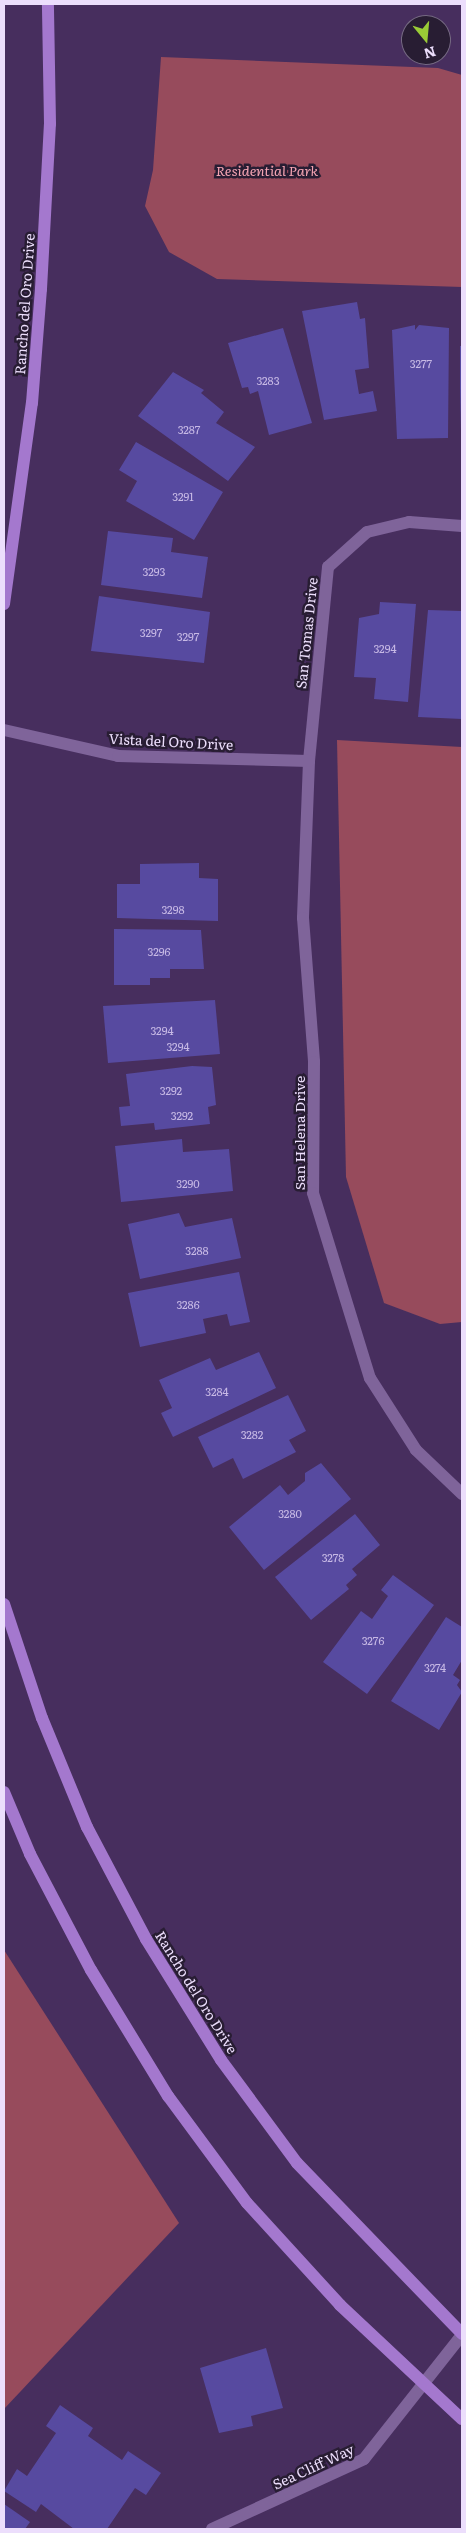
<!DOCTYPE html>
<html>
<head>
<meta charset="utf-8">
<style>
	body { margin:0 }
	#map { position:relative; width:466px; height:2533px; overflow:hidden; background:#472e5e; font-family:Literata,serif }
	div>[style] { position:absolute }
	.green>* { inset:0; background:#974b5c }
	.building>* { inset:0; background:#574aa0 }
	.minor>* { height:12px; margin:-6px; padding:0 6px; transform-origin:6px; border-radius:6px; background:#7f649a }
	.secondary>* { height:12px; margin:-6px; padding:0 6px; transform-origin:6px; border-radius:6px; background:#a478ce }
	span { translate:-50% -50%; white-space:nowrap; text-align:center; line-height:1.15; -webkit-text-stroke:5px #281d33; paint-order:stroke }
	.number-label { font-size:11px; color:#c7b9e5 }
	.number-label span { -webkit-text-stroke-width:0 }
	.park-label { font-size:14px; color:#f7a5b4; font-style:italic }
	.street-label { font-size:14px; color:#ecdefc }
	.frame { position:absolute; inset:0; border:5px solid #ecdefc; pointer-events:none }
	.north { position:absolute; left:401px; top:15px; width:50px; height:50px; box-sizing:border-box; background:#281d33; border:1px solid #766a83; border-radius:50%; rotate:163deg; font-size:14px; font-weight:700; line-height:20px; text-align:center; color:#ecdefc }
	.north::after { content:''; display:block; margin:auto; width:18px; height:22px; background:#99cb36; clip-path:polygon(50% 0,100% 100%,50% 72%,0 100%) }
</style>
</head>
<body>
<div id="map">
	<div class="green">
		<div style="clip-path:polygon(161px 57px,438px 68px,462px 75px,462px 287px,217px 279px,169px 252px,145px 206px,153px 170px)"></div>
		<div style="clip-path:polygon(337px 740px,462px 747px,462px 1322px,440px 1324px,384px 1303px,346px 1177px)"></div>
		<div style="clip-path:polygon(4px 1950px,179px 2223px,4px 2409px)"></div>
	</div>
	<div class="building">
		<div style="clip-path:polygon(357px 302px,360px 319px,365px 318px,369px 368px,355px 370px,359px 394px,373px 391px,377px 411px,324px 420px,302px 311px)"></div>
		<div style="clip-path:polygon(415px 325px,415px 330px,419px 325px,449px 328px,448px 438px,397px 439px,392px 330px)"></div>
		<div style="clip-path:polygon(283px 328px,312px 423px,269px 435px,258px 391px,250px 394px,248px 387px,242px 388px,228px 343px)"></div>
		<div style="clip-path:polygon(460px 346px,462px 346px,460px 431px)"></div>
		<div style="clip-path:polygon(173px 372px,204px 390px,201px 393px,224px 412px,216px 423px,255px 447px,228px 481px,138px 416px)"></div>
		<div style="clip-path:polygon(136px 442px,223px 492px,194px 540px,126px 501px,137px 481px,119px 470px)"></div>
		<div style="clip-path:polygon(108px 531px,173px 538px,171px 552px,208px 557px,202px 598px,101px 585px)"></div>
		<div style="clip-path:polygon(99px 596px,210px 612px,204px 663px,91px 651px)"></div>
		<div style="clip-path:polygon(380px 602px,416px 604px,408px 702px,374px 699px,376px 678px,354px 677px,359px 618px,379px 614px)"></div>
		<div style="clip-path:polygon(428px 610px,462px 611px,462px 719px,418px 717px)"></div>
		<div style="clip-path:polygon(199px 863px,199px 878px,218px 879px,218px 921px,117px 918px,117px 884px,140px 884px,140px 864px)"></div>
		<div style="clip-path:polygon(114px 929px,201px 930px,204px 969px,170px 969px,170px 978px,150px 978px,150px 985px,114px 985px)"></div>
		<div style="clip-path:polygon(215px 1000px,220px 1054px,108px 1063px,103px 1006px)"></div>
		<div style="clip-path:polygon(192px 1066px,212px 1067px,216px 1105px,208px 1107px,210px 1124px,155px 1130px,154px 1123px,121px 1126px,119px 1107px,130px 1106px,126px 1074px)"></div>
		<div style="clip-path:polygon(182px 1139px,183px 1152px,229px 1149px,233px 1191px,121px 1202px,115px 1146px)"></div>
		<div style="clip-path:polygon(179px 1213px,185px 1227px,232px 1218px,241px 1258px,140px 1279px,128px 1224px)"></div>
		<div style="clip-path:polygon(239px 1272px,250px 1322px,230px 1326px,227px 1314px,203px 1319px,206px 1333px,140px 1347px,128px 1293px)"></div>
		<div style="clip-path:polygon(259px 1352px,276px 1388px,173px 1437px,161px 1413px,172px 1408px,159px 1380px,210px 1358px,216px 1370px)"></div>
		<div style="clip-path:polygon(288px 1395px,306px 1431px,289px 1440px,296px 1452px,243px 1479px,233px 1458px,213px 1468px,198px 1437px)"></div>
		<div style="clip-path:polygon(321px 1463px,351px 1499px,264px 1570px,229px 1527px,280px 1485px,288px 1495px,305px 1481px,305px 1473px)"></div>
		<div style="clip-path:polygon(355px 1514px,380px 1545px,352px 1569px,357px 1575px,346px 1585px,349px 1589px,311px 1620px,275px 1577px)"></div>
		<div style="clip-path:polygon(393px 1575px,434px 1605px,367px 1694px,323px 1662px,361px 1611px,372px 1619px,388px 1596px,381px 1590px)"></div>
		<div style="clip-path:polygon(446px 1617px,462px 1627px,462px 1660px,453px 1675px,460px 1680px,457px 1685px,462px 1692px,439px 1730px,391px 1701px)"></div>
		<div style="clip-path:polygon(266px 2348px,283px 2408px,251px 2416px,253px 2426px,219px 2433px,200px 2368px)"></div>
		<div style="clip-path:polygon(60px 2405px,93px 2428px,88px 2436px,122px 2460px,128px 2451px,161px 2473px,146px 2495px,135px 2488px,107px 2529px,74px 2529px,41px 2504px,36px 2512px,4px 2491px,17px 2469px,27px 2476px,56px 2433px,46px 2426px)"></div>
		<div style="clip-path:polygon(4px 2504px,30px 2522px,25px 2529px,4px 2529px)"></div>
	</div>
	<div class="minor">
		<div style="left:462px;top:526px;width:53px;rotate:-175.7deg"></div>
		<div style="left:409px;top:522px;width:43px;rotate:166.6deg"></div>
		<div style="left:367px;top:532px;width:52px;rotate:138.1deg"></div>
		<div style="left:328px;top:567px;width:195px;rotate:95.6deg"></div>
		<div style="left:309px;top:761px;width:157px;rotate:92.2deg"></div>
		<div style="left:303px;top:918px;width:144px;rotate:85.6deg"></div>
		<div style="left:314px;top:1062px;width:131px;rotate:90.4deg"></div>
		<div style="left:313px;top:1193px;width:194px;rotate:72.9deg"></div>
		<div style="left:370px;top:1378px;width:85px;rotate:57.4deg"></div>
		<div style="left:416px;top:1450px;width:64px;rotate:43.7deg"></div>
		<div style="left:4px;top:730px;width:117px;rotate:12.8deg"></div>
		<div style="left:118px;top:756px;width:191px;rotate:1.5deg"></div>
		<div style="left:212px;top:2529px;width:167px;rotate:-24.7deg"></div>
		<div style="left:364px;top:2459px;width:158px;rotate:-51.7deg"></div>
	</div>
	<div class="secondary">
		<div style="left:4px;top:604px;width:203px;rotate:-82.1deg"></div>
		<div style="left:32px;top:403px;width:114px;rotate:-85.5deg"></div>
		<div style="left:41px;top:289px;width:165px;rotate:-86.9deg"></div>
		<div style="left:50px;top:124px;width:120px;rotate:-91deg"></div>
		<div style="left:4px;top:1604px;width:120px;rotate:71.6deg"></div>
		<div style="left:42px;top:1718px;width:118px;rotate:67.6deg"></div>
		<div style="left:87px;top:1827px;width:127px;rotate:62.2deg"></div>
		<div style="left:146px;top:1939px;width:142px;rotate:58.2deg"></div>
		<div style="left:221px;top:2060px;width:128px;rotate:53.6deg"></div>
		<div style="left:297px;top:2163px;width:238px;rotate:46deg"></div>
		<div style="left:4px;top:1792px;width:67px;rotate:67.2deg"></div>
		<div style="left:30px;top:1854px;width:131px;rotate:62.3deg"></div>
		<div style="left:91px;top:1970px;width:148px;rotate:58.6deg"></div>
		<div style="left:168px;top:2096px;width:133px;rotate:53.6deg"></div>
		<div style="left:247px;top:2203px;width:138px;rotate:47.6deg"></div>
		<div style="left:340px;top:2305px;width:167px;rotate:43.1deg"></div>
	</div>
	<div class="number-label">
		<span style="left:421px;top:363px">3277</span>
		<span style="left:268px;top:380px">3283</span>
		<span style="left:189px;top:429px">3287</span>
		<span style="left:183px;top:496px">3291</span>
		<span style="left:154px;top:571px">3293</span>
		<span style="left:151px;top:632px">3297</span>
		<span style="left:188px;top:636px">3297</span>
		<span style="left:385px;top:648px">3294</span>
		<span style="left:173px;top:909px">3298</span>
		<span style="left:159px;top:951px">3296</span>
		<span style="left:162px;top:1030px">3294</span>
		<span style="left:178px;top:1046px">3294</span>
		<span style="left:171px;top:1090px">3292</span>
		<span style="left:182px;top:1115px">3292</span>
		<span style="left:188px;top:1183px">3290</span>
		<span style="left:197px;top:1250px">3288</span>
		<span style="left:188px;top:1304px">3286</span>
		<span style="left:217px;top:1391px">3284</span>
		<span style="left:252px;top:1434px">3282</span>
		<span style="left:290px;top:1513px">3280</span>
		<span style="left:333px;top:1557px">3278</span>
		<span style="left:373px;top:1640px">3276</span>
		<span style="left:435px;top:1667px">3274</span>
	</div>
	<div class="park-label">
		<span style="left:267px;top:170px">Residential Park</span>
	</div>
	<div class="street-label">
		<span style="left:24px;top:304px;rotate:-86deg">Rancho del Oro Drive</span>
		<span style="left:306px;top:633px;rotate:-84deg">San Tomas Drive</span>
		<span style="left:171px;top:741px;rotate:3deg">Vista del Oro Drive</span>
		<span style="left:299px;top:1133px;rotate:-90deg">San Helena Drive</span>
		<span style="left:197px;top:1992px;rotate:58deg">Rancho del Oro Drive</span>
		<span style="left:313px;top:2466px;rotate:-25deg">Sea Cliff Way</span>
	</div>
	<div class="frame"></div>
	<div class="north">N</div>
</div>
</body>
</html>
